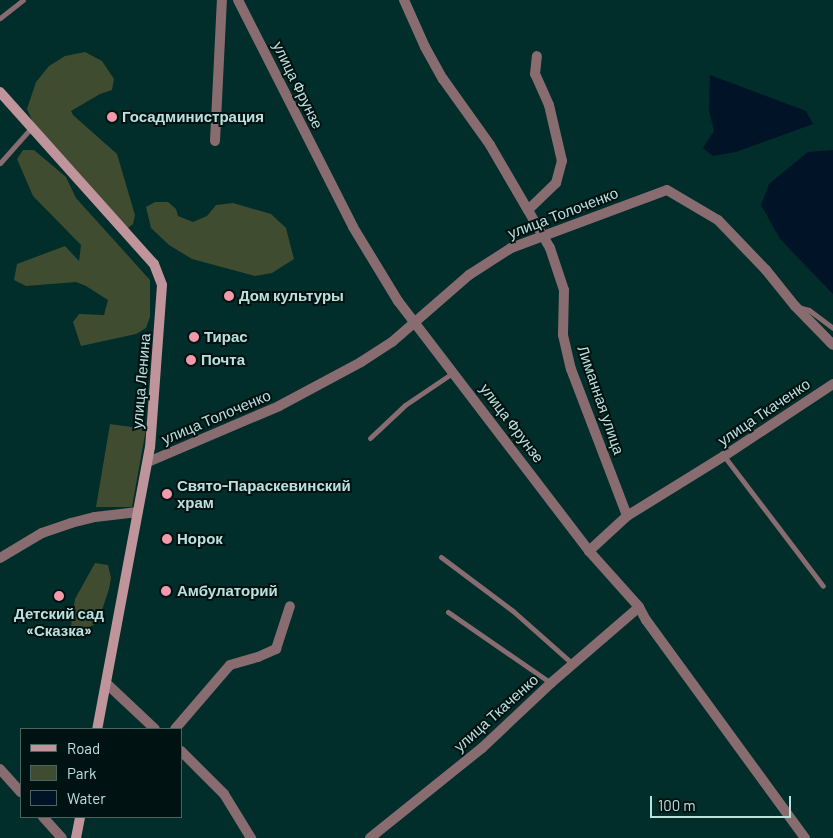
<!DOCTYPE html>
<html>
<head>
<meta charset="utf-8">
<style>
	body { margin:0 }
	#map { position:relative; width:833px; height:838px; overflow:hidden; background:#012d2a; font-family:Barlow,sans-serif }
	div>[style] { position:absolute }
	.green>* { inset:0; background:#3f4c30 }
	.water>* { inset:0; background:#011427 }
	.lane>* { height:5px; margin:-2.5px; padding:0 2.5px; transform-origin:2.5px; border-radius:2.5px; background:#886c70 }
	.street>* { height:10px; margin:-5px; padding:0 5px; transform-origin:5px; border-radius:5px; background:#886c70 }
	.secondary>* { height:10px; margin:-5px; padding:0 5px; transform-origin:5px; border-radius:5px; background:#c0949b }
	.dots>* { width:14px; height:14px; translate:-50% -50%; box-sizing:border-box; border:2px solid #001312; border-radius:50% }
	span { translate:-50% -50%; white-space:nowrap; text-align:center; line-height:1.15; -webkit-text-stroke:4px #001312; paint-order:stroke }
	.street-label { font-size:15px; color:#bce0dc }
	.poi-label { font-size:15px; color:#bce0dc; font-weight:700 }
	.left { translate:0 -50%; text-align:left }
	.legend { position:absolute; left:20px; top:728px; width:162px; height:90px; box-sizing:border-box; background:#001312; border:1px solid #4b6563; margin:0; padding:6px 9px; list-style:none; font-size:15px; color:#bce0dc }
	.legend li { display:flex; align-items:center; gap:10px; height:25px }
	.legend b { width:25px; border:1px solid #4b6563 }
	.scale { position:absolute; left:650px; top:796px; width:141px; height:22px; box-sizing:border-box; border:2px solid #bce0dc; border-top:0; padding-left:6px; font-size:15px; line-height:18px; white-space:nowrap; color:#bce0dc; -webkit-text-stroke:4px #001312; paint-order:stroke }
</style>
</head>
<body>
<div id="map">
	<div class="green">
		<div style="clip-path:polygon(85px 52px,102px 61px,114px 79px,112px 90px,100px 94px,71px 111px,73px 115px,117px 154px,135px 215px,133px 224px,128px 228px,34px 125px,27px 109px,36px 82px,49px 66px,65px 56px)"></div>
		<div style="clip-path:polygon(23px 150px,34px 150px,66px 177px,76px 198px,150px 280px,150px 317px,146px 328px,136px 334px,81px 346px,73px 322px,79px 314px,104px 315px,108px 300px,86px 286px,76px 282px,26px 286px,14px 280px,17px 264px,65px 246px,79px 261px,81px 245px,33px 196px,17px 159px)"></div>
		<div style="clip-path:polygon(155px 202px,168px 202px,176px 209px,178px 216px,193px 222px,207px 216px,216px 205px,233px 203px,271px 214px,286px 228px,294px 259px,272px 273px,255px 276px,192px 259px,169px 245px,151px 228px,146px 207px)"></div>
		<div style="clip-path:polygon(110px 424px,146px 429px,132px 507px,96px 507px)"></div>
		<div style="clip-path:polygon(95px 563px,108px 565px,111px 578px,109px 589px,98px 622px,81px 632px,71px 626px,75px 599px)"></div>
	</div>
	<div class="water">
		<div style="clip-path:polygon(710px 75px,806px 111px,813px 124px,736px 152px,713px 156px,703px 148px,714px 131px,709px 110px)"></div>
		<div style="clip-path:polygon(833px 150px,833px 294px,780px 239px,761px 205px,769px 184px,808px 152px)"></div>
	</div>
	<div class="lane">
		<div style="left:0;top:18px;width:29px;rotate:-38deg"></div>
		<div style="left:0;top:163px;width:47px;rotate:-48.5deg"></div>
		<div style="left:798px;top:307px;width:11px;rotate:15deg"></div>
		<div style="left:809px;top:310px;width:30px;rotate:37deg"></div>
		<div style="left:370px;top:438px;width:48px;rotate:-43.3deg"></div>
		<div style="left:405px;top:405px;width:59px;rotate:-34deg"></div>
		<div style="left:724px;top:456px;width:163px;rotate:52.7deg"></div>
		<div style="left:441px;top:557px;width:90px;rotate:36.9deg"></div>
		<div style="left:513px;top:611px;width:80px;rotate:41.5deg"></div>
		<div style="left:448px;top:612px;width:125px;rotate:34.6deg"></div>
	</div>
	<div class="street">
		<div style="left:238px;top:0;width:254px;rotate:63.1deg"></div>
		<div style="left:353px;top:227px;width:87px;rotate:58.7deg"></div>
		<div style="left:398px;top:301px;width:315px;rotate:52.6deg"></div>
		<div style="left:589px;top:551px;width:75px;rotate:48.2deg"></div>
		<div style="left:639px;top:607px;width:15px;rotate:62deg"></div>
		<div style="left:646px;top:620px;width:270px;rotate:53.9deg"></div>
		<div style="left:404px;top:0;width:51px;rotate:65.9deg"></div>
		<div style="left:425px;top:47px;width:37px;rotate:61deg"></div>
		<div style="left:443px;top:79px;width:81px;rotate:54.5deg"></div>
		<div style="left:490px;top:145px;width:119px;rotate:59.8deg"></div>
		<div style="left:550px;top:248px;width:44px;rotate:71.6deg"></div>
		<div style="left:564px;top:290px;width:45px;rotate:91.3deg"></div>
		<div style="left:563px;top:335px;width:35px;rotate:77deg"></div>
		<div style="left:571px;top:369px;width:157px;rotate:69.1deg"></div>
		<div style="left:215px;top:141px;width:141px;rotate:-87.2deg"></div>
		<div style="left:528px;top:210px;width:39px;rotate:-44deg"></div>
		<div style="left:556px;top:183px;width:23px;rotate:-75deg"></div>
		<div style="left:562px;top:161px;width:57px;rotate:-103.1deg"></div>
		<div style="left:549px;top:105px;width:34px;rotate:-114deg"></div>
		<div style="left:535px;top:74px;width:18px;rotate:-84deg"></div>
		<div style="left:148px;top:462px;width:142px;rotate:-23.1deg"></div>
		<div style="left:279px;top:406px;width:93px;rotate:-28.2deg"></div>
		<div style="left:361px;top:362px;width:37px;rotate:-33deg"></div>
		<div style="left:392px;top:342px;width:102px;rotate:-41deg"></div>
		<div style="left:469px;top:275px;width:50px;rotate:-32.7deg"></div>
		<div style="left:511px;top:248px;width:166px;rotate:-20.4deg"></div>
		<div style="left:667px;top:190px;width:59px;rotate:30.5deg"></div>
		<div style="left:718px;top:220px;width:69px;rotate:46.2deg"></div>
		<div style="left:766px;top:270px;width:46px;rotate:51.1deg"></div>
		<div style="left:795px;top:306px;width:54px;rotate:45.7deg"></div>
		<div style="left:589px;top:551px;width:52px;rotate:-42.6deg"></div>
		<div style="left:627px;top:516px;width:114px;rotate:-31.7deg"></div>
		<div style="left:724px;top:456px;width:131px;rotate:-33.4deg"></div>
		<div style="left:0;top:558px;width:49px;rotate:-30.8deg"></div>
		<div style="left:42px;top:533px;width:31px;rotate:-19deg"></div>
		<div style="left:71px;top:523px;width:25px;rotate:-14deg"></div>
		<div style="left:95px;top:517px;width:43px;rotate:-6.6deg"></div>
		<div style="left:106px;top:683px;width:67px;rotate:43.2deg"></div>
		<div style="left:175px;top:729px;width:84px;rotate:-49.3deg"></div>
		<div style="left:230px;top:665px;width:29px;rotate:-16deg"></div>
		<div style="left:258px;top:657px;width:20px;rotate:-24deg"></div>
		<div style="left:276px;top:649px;width:45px;rotate:-72deg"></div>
		<div style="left:181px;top:751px;width:61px;rotate:45deg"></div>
		<div style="left:224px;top:794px;width:52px;rotate:58.5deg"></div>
		<div style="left:0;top:769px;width:31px;rotate:48deg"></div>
		<div style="left:43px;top:817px;width:28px;rotate:48deg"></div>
		<div style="left:370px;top:838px;width:144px;rotate:-38.8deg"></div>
		<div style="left:482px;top:748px;width:95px;rotate:-43.3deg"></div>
		<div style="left:551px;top:683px;width:116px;rotate:-40.8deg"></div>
	</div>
	<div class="secondary">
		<div style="left:0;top:92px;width:231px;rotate:48.2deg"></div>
		<div style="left:154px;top:264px;width:22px;rotate:69deg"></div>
		<div style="left:162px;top:285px;width:162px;rotate:94.2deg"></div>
		<div style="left:150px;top:447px;width:287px;rotate:100.6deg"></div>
		<div style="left:76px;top:838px;width:21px;rotate:-79deg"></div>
	</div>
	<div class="dots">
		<div style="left:112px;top:117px;background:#f39aaa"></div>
		<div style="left:229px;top:296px;background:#f39aaa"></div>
		<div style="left:194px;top:337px;background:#f39aaa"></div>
		<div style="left:191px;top:360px;background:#f39aaa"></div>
		<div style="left:167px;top:494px;background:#f39aaa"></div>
		<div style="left:167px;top:539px;background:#f39aaa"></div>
		<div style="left:166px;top:591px;background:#f39aaa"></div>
		<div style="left:59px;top:596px;background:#f39aaa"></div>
	</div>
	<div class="street-label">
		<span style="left:298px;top:85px;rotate:64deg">улица Фрунзе</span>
		<span style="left:563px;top:213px;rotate:-21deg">улица Толоченко</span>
		<span style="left:141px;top:381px;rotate:-85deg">улица Ленина</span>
		<span style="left:601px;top:400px;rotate:71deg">Лиманная улица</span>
		<span style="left:764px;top:412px;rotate:-34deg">улица Ткаченко</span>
		<span style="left:216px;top:417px;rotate:-23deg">улица Толоченко</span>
		<span style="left:512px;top:423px;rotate:53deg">улица Фрунзе</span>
		<span style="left:496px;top:713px;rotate:-42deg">улица Ткаченко</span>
	</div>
	<div class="poi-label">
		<span class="left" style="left:122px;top:117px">Госадминистрация</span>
		<span class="left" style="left:239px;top:296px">Дом культуры</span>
		<span class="left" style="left:204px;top:337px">Тирас</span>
		<span class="left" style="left:201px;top:360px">Почта</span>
		<span class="left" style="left:177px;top:494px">Свято-Параскевинский<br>храм</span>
		<span class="left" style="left:177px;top:539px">Норок</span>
		<span class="left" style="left:177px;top:591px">Амбулаторий</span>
		<span style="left:59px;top:622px">Детский сад<br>«Сказка»</span>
	</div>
	<ul class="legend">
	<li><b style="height:6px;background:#c0949b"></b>Road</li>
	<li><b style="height:14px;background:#3f4c30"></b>Park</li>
	<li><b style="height:14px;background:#011427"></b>Water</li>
	</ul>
	<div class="scale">100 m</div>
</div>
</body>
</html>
